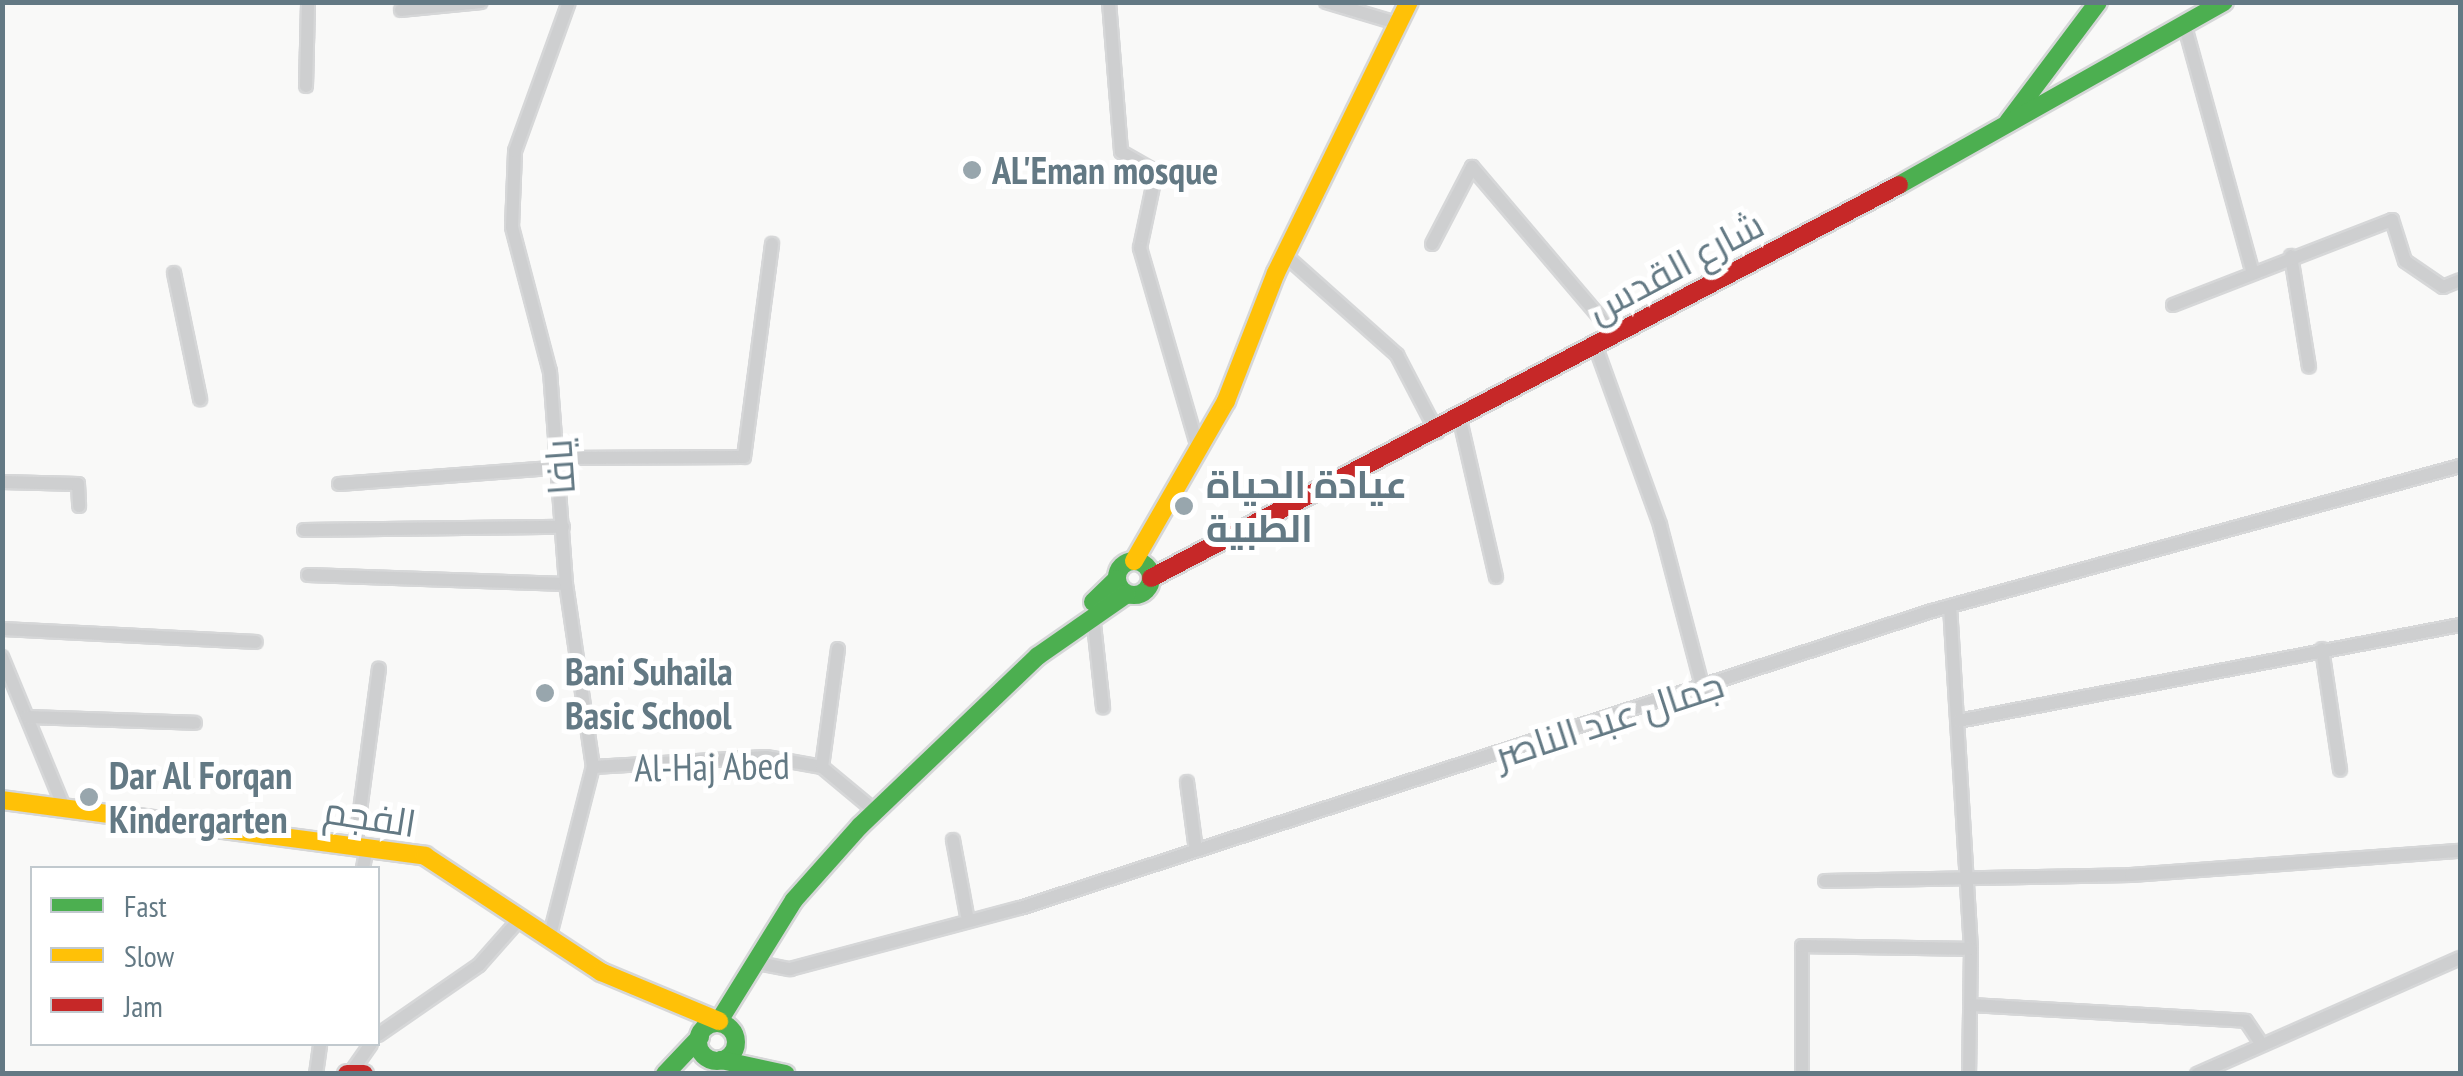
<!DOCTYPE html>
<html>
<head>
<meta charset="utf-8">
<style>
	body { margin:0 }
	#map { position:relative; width:2463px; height:1076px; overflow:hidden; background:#f9f9f8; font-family:"PT Sans Narrow",Cairo,sans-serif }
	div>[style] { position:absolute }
	.roads { filter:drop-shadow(2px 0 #d6d7d8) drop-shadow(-2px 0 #d6d7d8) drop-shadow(0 2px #d6d7d8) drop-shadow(0 -2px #d6d7d8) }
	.street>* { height:12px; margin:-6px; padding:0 6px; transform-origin:6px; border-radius:6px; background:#cecfd0 }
	.fast>* { height:18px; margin:-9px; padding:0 9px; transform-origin:9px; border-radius:9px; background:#4caf50 }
	.fast>.ring { margin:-9px; padding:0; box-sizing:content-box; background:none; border:18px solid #4caf50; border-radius:50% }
	.slow>* { height:18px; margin:-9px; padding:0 9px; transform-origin:9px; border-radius:9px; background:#ffc107 }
	.jam>* { height:18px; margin:-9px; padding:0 9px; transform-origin:9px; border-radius:9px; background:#c62828 }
	.dots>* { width:28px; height:28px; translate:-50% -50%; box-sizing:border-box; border:5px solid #fff; border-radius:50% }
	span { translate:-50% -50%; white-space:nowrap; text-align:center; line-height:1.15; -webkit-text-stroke:10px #fff; paint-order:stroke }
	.poi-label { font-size:38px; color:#637984; font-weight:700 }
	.left { translate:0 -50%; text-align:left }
	.street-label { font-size:38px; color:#637984 }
	.frame { position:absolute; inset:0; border:5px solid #637984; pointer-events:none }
	.legend { position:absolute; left:30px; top:866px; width:350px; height:180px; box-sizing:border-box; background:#fff; border:2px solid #c1c9ce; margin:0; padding:12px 18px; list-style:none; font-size:30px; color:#637984 }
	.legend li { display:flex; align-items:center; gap:20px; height:50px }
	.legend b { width:50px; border:2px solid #c1c9ce }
</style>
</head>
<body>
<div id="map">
	<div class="roads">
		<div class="street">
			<div style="left:1109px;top:2px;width:150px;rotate:85.4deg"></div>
			<div style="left:1121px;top:152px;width:40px;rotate:29.7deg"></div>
			<div style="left:1156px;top:172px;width:78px;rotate:101.9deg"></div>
			<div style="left:1140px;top:248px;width:208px;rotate:73.8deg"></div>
			<div style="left:1326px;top:2px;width:77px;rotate:16.6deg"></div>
			<div style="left:401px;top:10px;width:80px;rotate:-5.7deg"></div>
			<div style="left:2185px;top:27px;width:253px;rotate:74.6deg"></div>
			<div style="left:306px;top:86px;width:84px;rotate:-88.6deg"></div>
			<div style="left:1432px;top:244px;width:87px;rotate:-62.5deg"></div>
			<div style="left:1472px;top:167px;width:219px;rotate:49.6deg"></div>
			<div style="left:1286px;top:256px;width:149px;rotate:41.7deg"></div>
			<div style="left:1397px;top:355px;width:87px;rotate:62.5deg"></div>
			<div style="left:2291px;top:256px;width:112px;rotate:80.8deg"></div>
			<div style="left:174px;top:273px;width:129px;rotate:78.3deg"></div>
			<div style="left:2173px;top:305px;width:235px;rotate:-21.2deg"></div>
			<div style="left:2392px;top:220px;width:43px;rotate:72.4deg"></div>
			<div style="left:2405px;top:261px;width:46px;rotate:34.4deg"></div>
			<div style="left:2443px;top:287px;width:18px;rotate:-22deg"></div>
			<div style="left:1595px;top:345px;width:191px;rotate:70.1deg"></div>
			<div style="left:1660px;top:525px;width:170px;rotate:75.3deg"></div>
			<div style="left:1460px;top:420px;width:161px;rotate:77.1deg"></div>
			<div style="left:2px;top:482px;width:76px;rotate:1.5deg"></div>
			<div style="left:78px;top:484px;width:22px;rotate:87deg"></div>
			<div style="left:339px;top:484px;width:213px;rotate:-4.3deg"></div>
			<div style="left:551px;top:468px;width:13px;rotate:-48deg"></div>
			<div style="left:560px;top:458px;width:184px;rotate:-0.3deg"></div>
			<div style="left:744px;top:457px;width:215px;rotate:-82.5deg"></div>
			<div style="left:304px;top:530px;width:259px;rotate:-0.7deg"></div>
			<div style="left:308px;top:575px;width:258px;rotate:2deg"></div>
			<div style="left:1950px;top:606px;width:344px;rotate:86.5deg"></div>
			<div style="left:1971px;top:949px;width:125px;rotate:90.9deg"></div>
			<div style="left:1093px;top:615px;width:93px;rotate:83.8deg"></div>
			<div style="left:2px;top:629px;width:254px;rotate:2.9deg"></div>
			<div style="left:2322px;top:649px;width:122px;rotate:81.5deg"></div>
			<div style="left:2px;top:657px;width:165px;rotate:67.6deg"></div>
			<div style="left:27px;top:717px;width:168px;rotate:2deg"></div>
			<div style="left:1958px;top:721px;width:511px;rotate:-10.83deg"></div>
			<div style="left:593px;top:767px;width:173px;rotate:-3.3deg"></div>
			<div style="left:766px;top:757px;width:57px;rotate:10.1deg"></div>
			<div style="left:822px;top:767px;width:69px;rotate:39.7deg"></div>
			<div style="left:822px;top:767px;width:119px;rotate:-82.3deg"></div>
			<div style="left:1187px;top:782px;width:69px;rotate:82.5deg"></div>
			<div style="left:953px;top:840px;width:82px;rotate:79.5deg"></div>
			<div style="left:355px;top:848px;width:181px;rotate:-82.4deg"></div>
			<div style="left:363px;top:868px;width:20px;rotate:-79deg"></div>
			<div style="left:1825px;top:881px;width:306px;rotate:-1.1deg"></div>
			<div style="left:2131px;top:875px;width:330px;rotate:-4.2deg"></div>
			<div style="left:549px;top:939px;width:178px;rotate:-75.7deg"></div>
			<div style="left:593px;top:767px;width:185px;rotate:-98.4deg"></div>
			<div style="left:566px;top:584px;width:213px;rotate:-94.3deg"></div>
			<div style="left:550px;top:372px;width:150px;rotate:-104.7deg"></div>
			<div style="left:512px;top:227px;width:76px;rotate:-87.7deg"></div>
			<div style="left:515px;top:151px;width:158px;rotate:-70.1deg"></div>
			<div style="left:758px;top:963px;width:33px;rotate:11deg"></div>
			<div style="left:790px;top:969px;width:238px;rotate:-14.9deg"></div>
			<div style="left:1020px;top:908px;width:959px;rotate:-18.04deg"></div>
			<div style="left:1932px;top:611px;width:548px;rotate:-15.36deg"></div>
			<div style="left:1971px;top:1005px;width:275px;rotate:3.3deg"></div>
			<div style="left:2246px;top:1021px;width:23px;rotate:56deg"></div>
			<div style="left:378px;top:1035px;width:123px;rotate:-34.7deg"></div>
			<div style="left:479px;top:965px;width:57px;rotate:-48.5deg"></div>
			<div style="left:352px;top:1071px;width:33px;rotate:-55deg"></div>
			<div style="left:316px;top:1074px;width:30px;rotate:-82deg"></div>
			<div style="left:1802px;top:1074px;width:128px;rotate:-90deg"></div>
			<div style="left:1802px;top:946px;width:169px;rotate:1deg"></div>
			<div style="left:2197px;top:1074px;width:287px;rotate:-23.8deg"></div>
		</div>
		<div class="fast">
			<div style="left:2008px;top:122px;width:150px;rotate:-53.1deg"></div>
			<div style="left:1899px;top:185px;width:373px;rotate:-29.4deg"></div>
			<div class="ring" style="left:1117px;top:561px;width:16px;height:16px"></div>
			<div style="left:1093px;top:602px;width:33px;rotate:-44deg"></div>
			<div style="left:719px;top:1021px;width:142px;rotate:-58.2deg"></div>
			<div style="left:794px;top:900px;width:99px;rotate:-48.3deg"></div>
			<div style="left:860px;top:826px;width:246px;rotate:-43.7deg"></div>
			<div style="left:1038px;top:656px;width:108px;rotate:-34.9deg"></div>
			<div class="ring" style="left:698px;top:1023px;width:20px;height:20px"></div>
			<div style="left:721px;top:1060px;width:66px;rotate:12.2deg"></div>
			<div style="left:665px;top:1074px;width:51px;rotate:-46.6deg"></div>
		</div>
		<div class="slow">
			<div style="left:1134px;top:561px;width:185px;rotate:-60.1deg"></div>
			<div style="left:1226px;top:401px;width:137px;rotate:-68.7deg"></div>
			<div style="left:1276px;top:273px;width:302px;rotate:-63.9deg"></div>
			<div style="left:2px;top:800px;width:427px;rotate:7.5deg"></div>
			<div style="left:425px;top:856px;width:211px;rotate:33.4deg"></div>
			<div style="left:601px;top:972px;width:128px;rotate:22.6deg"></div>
		</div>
		<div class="jam">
			<div style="left:1151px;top:578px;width:845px;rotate:-27.72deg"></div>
			<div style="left:347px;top:1074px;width:17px"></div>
		</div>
	</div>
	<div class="dots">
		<div style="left:972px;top:170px;background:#98a6ad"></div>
		<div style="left:1184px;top:506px;background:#98a6ad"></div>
		<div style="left:545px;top:693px;background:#98a6ad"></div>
		<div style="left:89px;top:797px;background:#98a6ad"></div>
	</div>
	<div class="poi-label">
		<span class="left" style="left:992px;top:170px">AL'Eman mosque</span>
		<span class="left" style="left:1206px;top:506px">عيادة الحياة<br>الطبية</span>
		<span class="left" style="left:565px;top:693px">Bani Suhaila<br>Basic School</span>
		<span class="left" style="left:109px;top:797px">Dar Al Forqan<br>Kindergarten</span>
	</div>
	<div class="street-label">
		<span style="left:1675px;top:266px;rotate:-28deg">شارع القدس</span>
		<span style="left:559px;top:467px;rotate:-94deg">يافا</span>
		<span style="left:1609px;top:719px;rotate:-18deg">جمال عبد الناصر</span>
		<span style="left:712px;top:766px;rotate:-1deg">Al-Haj Abed</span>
		<span style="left:370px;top:816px;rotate:9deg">الفجم</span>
	</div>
	<div class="frame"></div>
	<ul class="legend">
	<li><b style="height:12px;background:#4caf50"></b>Fast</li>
	<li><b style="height:12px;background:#ffc107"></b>Slow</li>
	<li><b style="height:12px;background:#c62828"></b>Jam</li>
	</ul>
</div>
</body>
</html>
